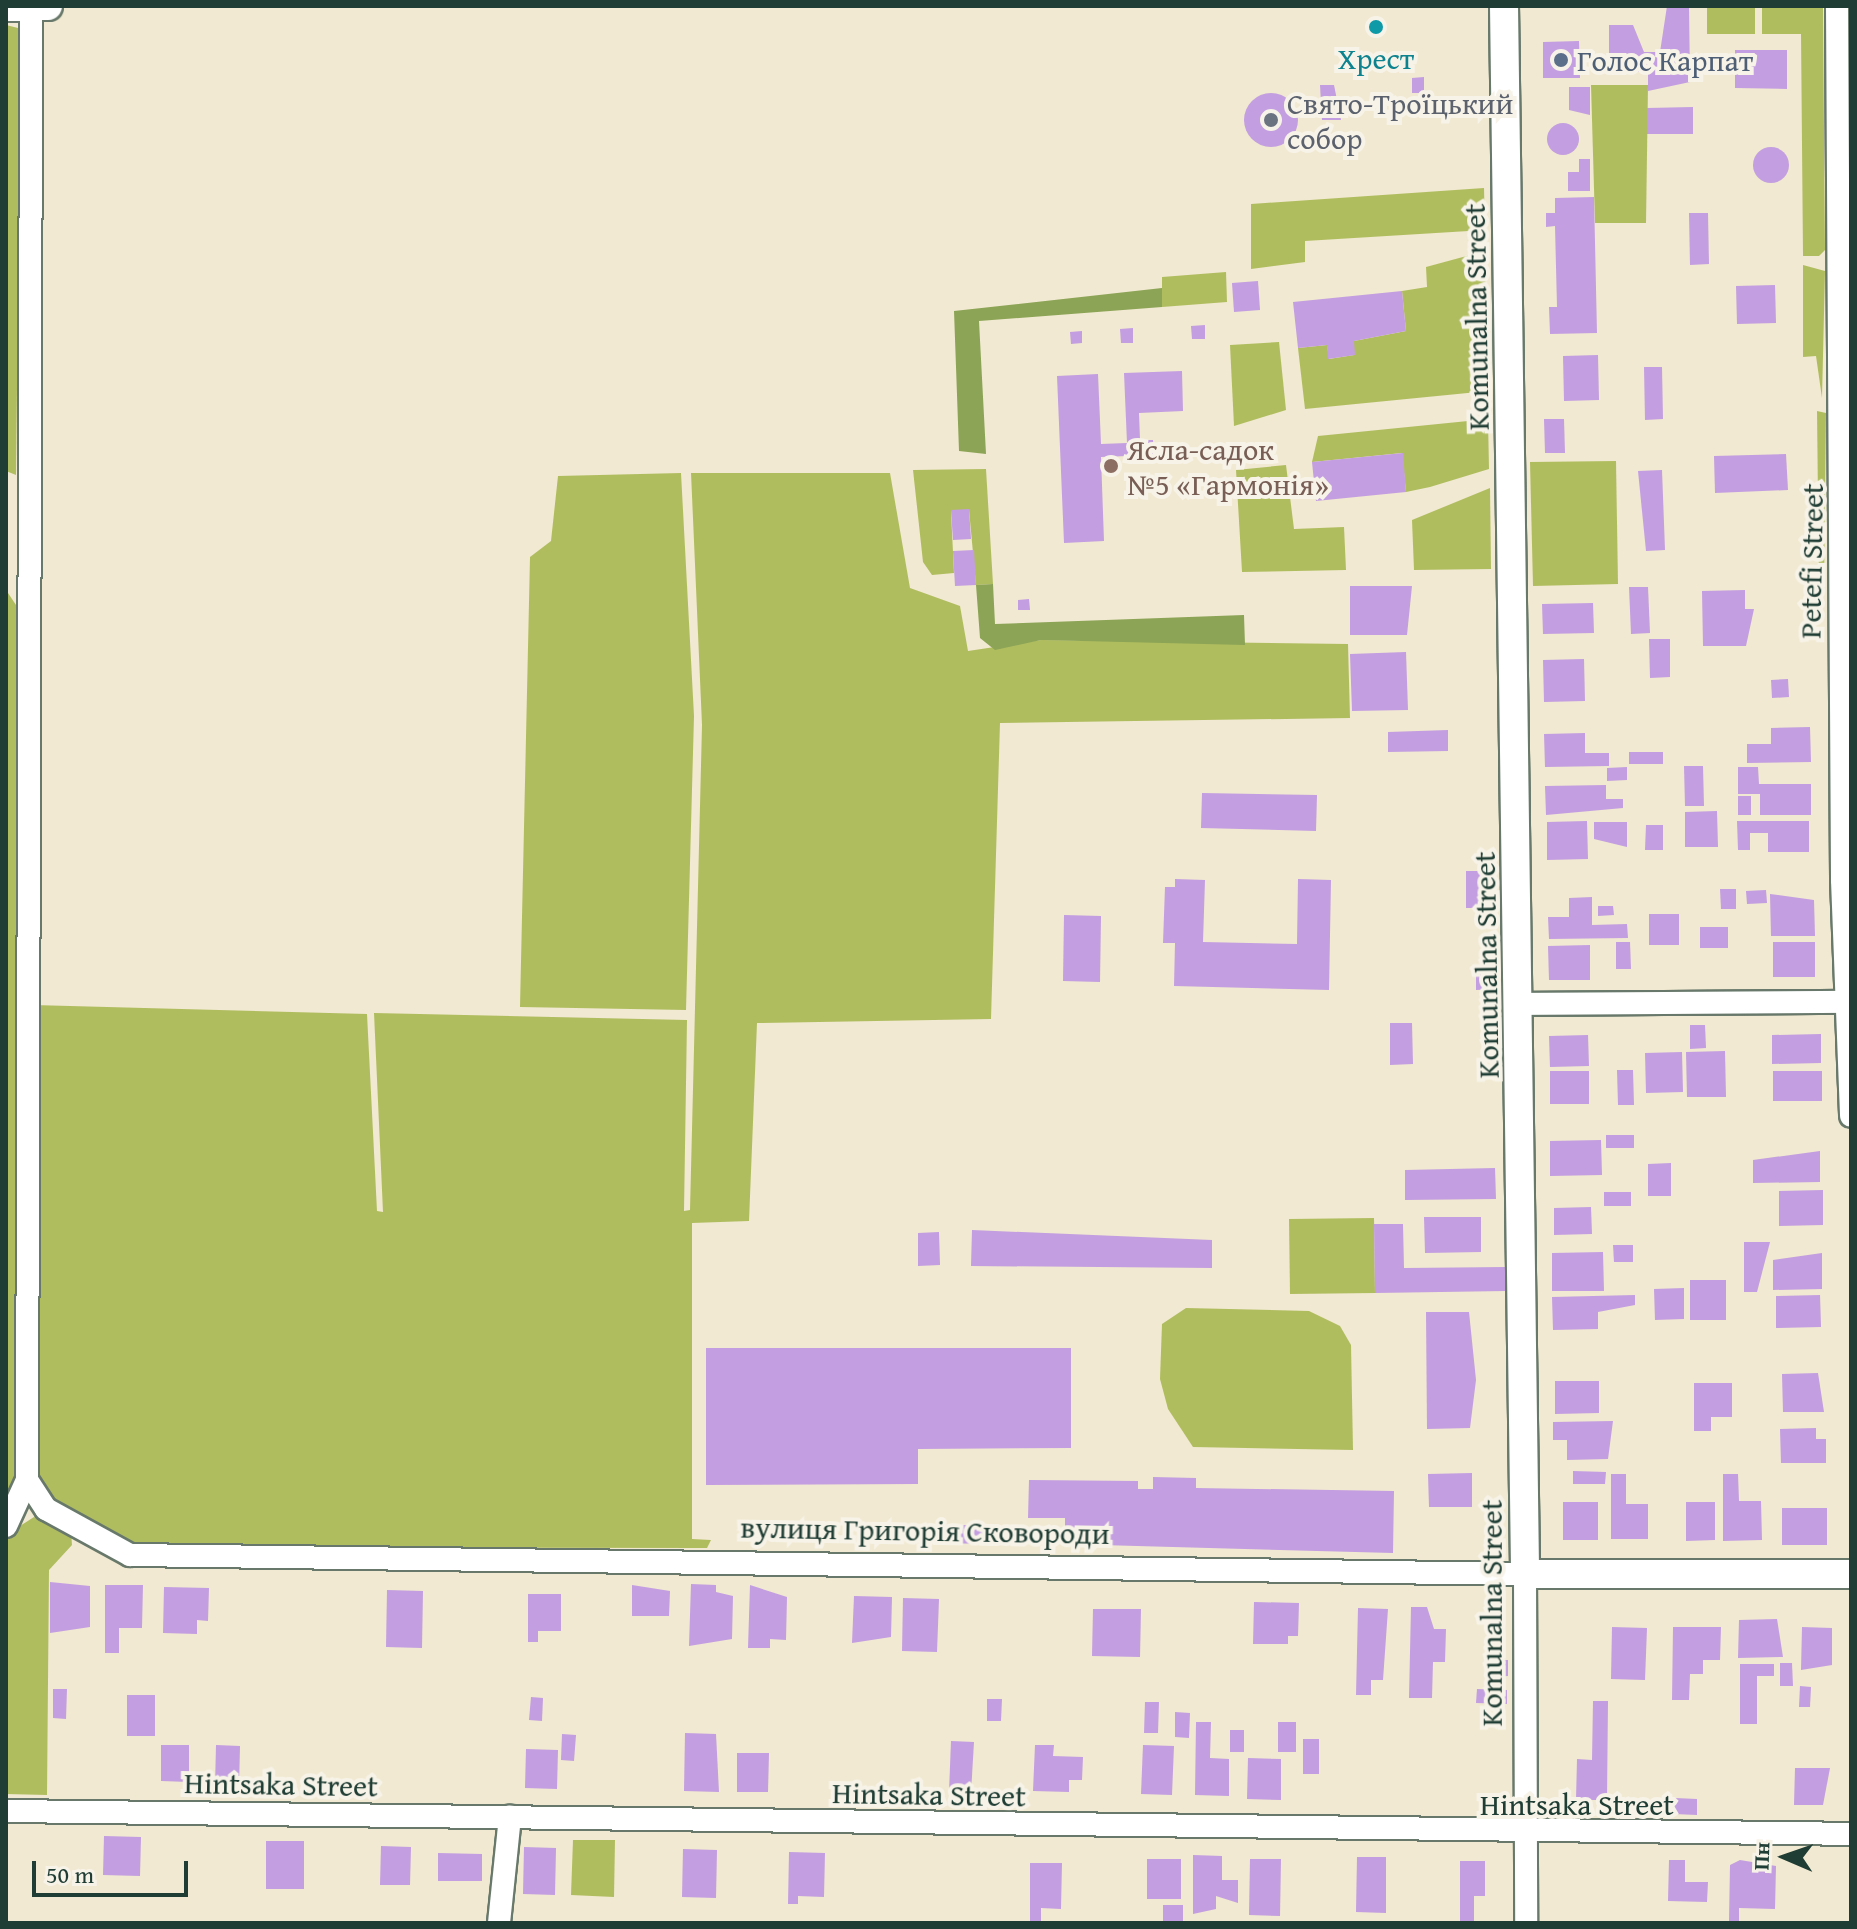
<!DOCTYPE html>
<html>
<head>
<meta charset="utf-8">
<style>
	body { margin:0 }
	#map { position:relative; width:1857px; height:1929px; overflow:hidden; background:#f1e9d1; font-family:"Gentium Book Plus",serif }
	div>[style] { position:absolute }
	.green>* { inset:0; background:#b0bd5f }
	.forest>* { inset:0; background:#8ca456 }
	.building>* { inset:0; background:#c39ee0 }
	.round { border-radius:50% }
	.roads { filter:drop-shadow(2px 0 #68796b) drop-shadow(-2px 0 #68796b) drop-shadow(0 2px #68796b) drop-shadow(0 -2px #68796b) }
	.minor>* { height:22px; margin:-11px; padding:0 11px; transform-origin:11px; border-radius:11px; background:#fff }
	.major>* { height:28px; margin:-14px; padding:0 14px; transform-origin:14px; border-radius:14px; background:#fff }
	.dots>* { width:22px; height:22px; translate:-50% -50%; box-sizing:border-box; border:4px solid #f7f3e8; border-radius:50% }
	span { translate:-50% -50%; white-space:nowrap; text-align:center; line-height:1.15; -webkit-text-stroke:8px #f7f3e8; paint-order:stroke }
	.culture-label { font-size:30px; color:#0d838f }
	.service-label { font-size:30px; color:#4e5e75 }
	.left { translate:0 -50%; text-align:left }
	.worship-label { font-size:30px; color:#5b616d }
	.street-label { font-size:30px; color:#1f3d34 }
	.education-label { font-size:30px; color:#785e54 }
	.frame { position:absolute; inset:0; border:8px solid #1f3d34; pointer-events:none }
	.north { position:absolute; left:1745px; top:1817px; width:80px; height:80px; -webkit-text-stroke:6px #f7f3e8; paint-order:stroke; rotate:272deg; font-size:22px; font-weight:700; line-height:32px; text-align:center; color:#1f3d34 }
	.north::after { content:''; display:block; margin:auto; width:28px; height:36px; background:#1f3d34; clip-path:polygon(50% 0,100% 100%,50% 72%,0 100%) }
	.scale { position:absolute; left:32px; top:1861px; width:156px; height:36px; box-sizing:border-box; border:4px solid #1f3d34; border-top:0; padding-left:10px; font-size:24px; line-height:28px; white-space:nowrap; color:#1f3d34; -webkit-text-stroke:6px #f7f3e8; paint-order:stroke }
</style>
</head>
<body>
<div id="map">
	<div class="green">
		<div style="clip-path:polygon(1707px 6px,1755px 6px,1755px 34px,1707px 34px)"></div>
		<div style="clip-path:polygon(1762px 6px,1823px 6px,1825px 250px,1819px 256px,1803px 256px,1801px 34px,1762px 34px)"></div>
		<div style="clip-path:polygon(6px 25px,18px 28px,21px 40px,16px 475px,6px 471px)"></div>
		<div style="clip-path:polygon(1591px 85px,1648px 85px,1646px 223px,1595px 223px)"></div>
		<div style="clip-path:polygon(1484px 188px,1485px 230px,1305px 241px,1305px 262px,1251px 269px,1251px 204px)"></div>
		<div style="clip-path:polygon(1485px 251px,1488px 391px,1305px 409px,1298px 348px,1327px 345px,1329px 359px,1354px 355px,1354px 341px,1406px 331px,1402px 291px,1427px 287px,1426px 267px)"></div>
		<div style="clip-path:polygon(1803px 265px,1825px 271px,1822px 398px,1816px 356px,1803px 357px)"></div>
		<div style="clip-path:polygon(1226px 272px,1227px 302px,1162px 307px,1162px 277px)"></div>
		<div style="clip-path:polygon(1279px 342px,1286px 410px,1234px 426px,1230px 345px)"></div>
		<div style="clip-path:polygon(1817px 411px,1826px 413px,1824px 588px,1819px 588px)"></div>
		<div style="clip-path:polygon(1488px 419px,1489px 469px,1430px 487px,1406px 492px,1402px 453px,1312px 462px,1318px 436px)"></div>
		<div style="clip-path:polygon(1616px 461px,1618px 584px,1533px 586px,1530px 462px)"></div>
		<div style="clip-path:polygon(1286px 465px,1294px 529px,1344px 527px,1346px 570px,1242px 572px,1236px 470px)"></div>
		<div style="clip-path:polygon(986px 469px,993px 584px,976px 585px,969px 510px,951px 511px,954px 573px,932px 575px,923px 562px,913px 470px)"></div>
		<div style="clip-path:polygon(681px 473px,694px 716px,686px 1010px,520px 1007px,530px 557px,551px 541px,558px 476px)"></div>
		<div style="clip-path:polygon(691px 473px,890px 473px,910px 588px,960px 606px,968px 651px,1041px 640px,1348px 644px,1350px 718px,1000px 723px,991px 1019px,757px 1023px,749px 1221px,692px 1223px,692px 1539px,711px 1540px,707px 1548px,134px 1547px,49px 1502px,37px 1487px,33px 1005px,367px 1014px,377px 1211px,383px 1212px,374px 1013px,687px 1020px,684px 1211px,690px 1210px,702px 725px)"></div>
		<div style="clip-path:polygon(1490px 488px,1491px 569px,1414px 570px,1412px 520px)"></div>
		<div style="clip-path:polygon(6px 590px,16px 605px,18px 1481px,6px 1513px)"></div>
		<div style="clip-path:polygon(1374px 1218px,1375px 1293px,1290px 1294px,1289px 1219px)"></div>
		<div style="clip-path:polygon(1186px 1308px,1309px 1311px,1340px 1326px,1351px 1345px,1353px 1450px,1193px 1447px,1168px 1409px,1160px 1379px,1162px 1324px)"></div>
		<div style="clip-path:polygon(34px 1517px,71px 1532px,72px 1545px,49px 1570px,47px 1795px,6px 1794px,6px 1535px)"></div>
		<div style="clip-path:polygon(573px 1840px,615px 1840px,614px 1897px,571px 1895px)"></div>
	</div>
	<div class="forest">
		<div style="clip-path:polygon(1162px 288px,1162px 307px,979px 321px,986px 454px,959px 451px,954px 311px)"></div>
		<div style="clip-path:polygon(993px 584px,995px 624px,1244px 615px,1245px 645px,1041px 640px,995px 650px,980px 638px,976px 585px)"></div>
	</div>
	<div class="building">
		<div style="clip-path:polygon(1667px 6px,1689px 6px,1690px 82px,1648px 91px,1648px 72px,1609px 72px,1609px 25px,1633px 25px,1644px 52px,1660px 52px)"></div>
		<div style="clip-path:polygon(1579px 41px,1580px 78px,1543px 78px,1543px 42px)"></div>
		<div style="clip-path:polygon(1735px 50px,1787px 50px,1787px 89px,1735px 88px)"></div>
		<div style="clip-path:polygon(1424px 77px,1424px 93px,1412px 93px,1412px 78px)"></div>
		<div style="clip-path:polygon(1320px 85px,1334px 85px,1341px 120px,1322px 120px)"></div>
		<div style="clip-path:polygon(1569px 87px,1590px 87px,1590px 115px,1569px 110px)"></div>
		<div class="round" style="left:1244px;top:93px;width:54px;height:54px"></div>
		<div style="clip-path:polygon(1693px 107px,1693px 134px,1647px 134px,1647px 108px)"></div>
		<div class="round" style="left:1547px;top:123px;width:32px;height:32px"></div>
		<div class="round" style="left:1753px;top:147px;width:36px;height:36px"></div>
		<div style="clip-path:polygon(1579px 159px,1590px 159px,1590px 191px,1568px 191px,1568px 172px,1579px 172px)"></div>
		<div style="clip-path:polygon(1594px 197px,1597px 333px,1550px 334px,1549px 307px,1557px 307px,1555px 226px,1546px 227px,1546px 213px,1555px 213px,1555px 198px)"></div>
		<div style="clip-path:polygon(1689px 213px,1708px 213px,1709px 264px,1690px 265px)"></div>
		<div style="clip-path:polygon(1258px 281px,1260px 310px,1234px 312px,1232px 283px)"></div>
		<div style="clip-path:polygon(1775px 285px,1776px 323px,1737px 324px,1736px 286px)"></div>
		<div style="clip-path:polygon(1402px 291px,1406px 331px,1354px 341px,1355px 355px,1328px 359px,1327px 345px,1298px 348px,1293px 302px)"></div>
		<div style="clip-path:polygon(1205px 325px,1205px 339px,1192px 339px,1191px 326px)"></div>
		<div style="clip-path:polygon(1133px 328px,1133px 343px,1121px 343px,1120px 329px)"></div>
		<div style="clip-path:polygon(1082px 331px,1082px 343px,1071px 344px,1070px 332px)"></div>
		<div style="clip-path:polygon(1598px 355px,1599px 400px,1564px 401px,1563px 356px)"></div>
		<div style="clip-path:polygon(1644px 367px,1662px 367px,1663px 419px,1645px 420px)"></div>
		<div style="clip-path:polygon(1182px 371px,1183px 411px,1139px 413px,1140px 440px,1153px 440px,1154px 455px,1101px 457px,1104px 541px,1064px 543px,1057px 376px,1098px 374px,1101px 444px,1127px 443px,1124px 373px)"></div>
		<div style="clip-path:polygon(1544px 419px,1564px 419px,1565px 453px,1545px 453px)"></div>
		<div style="clip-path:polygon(1403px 453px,1406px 492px,1316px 501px,1312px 462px)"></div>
		<div style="clip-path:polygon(1786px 454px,1788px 490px,1715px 493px,1714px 456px)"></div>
		<div style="clip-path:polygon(1662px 470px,1665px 550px,1646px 551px,1638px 471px)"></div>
		<div style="clip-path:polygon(969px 509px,971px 539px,953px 540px,951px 510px)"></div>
		<div style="clip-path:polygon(974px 550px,976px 585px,955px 586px,953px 551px)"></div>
		<div style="clip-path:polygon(1350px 586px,1412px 586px,1407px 635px,1350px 635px)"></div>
		<div style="clip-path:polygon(1629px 587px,1648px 587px,1650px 633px,1631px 634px)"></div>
		<div style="clip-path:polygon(1745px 590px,1745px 609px,1754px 609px,1746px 646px,1703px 646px,1702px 591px)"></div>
		<div style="clip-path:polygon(1029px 599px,1030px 610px,1018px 610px,1018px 600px)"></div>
		<div style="clip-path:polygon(1593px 603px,1594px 633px,1543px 634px,1542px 604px)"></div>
		<div style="clip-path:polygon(1649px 639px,1670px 639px,1670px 677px,1650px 678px)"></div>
		<div style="clip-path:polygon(1406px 652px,1408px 710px,1352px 711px,1350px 654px)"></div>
		<div style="clip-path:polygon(1584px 659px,1585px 701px,1544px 702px,1543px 660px)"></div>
		<div style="clip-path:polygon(1788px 679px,1789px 697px,1772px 698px,1771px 680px)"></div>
		<div style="clip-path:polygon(1810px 727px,1811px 762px,1747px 763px,1747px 744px,1771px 744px,1771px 728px)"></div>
		<div style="clip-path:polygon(1448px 730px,1448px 751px,1388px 752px,1388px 732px)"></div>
		<div style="clip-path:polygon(1585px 733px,1585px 753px,1609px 753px,1609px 766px,1545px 767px,1544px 734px)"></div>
		<div style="clip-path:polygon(1629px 752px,1663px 752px,1663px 764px,1629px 764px)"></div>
		<div style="clip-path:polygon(1684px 766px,1703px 766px,1704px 806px,1685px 806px)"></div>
		<div style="clip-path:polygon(1627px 767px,1627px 780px,1607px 781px,1607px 768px)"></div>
		<div style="clip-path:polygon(1738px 767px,1758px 767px,1759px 784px,1811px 784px,1811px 815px,1760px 815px,1760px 794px,1738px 794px)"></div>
		<div style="clip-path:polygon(1606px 785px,1606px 799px,1623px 799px,1623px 808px,1546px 815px,1545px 786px)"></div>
		<div style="clip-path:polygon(1202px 793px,1317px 795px,1316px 831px,1201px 828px)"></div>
		<div style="clip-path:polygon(1738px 796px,1751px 796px,1751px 815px,1738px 815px)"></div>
		<div style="clip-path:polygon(1717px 811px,1718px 847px,1685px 847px,1685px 812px)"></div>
		<div style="clip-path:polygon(1587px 821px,1588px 859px,1547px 860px,1547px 822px)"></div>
		<div style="clip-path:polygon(1737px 821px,1809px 821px,1809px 852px,1768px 852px,1768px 833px,1750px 833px,1750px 850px,1738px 850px)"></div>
		<div style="clip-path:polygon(1594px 822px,1627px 822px,1627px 847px,1594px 839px)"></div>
		<div style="clip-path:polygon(1646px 825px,1663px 825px,1663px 850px,1645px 850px)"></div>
		<div style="clip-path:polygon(1466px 871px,1482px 871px,1483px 908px,1466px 908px)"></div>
		<div style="clip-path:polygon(1175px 879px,1205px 880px,1203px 942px,1297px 944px,1298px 879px,1331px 880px,1329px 990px,1174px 986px,1175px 943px,1163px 943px,1165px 887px,1175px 887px)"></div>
		<div style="clip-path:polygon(1720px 889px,1736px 889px,1736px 909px,1721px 909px)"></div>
		<div style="clip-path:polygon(1766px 890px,1767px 903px,1747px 904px,1746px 891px)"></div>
		<div style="clip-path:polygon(1770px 894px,1814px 900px,1815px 936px,1771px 936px)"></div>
		<div style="clip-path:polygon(1592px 897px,1592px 925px,1627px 924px,1628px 938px,1549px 939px,1548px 917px,1569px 917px,1569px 898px)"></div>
		<div style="clip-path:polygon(1598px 906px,1613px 906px,1614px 915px,1598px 916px)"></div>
		<div style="clip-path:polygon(1649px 914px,1679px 914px,1679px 945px,1649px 945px)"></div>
		<div style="clip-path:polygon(1064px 915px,1101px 916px,1100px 982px,1063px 981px)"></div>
		<div style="clip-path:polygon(1700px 927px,1728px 927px,1728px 948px,1700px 948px)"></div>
		<div style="clip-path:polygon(1616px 942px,1630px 942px,1631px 969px,1616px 969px)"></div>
		<div style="clip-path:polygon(1773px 942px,1815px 942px,1815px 977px,1773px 977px)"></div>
		<div style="clip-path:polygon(1590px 945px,1590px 980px,1549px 980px,1548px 946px)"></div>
		<div style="clip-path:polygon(1476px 969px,1500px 969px,1500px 989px,1476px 990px)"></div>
		<div style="clip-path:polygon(1390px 1023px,1412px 1023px,1413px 1064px,1390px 1065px)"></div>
		<div style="clip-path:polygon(1690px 1025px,1705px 1025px,1706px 1048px,1690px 1049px)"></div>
		<div style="clip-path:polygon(1821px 1034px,1821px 1063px,1772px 1064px,1772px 1035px)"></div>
		<div style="clip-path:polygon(1588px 1035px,1589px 1066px,1550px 1067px,1549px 1036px)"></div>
		<div style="clip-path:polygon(1725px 1051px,1726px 1097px,1687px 1097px,1686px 1052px)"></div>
		<div style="clip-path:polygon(1682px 1052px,1683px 1092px,1646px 1093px,1645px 1053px)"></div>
		<div style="clip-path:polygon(1617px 1070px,1633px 1070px,1634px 1105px,1618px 1105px)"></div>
		<div style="clip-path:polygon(1550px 1071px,1589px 1071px,1589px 1104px,1550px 1104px)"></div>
		<div style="clip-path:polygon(1773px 1071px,1822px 1071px,1822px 1101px,1773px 1101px)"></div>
		<div style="clip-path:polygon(1606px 1135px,1634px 1135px,1634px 1148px,1606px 1148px)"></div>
		<div style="clip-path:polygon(1601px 1140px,1602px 1175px,1550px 1176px,1550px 1141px)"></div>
		<div style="clip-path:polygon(1820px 1151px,1820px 1182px,1753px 1183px,1753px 1160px)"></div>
		<div style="clip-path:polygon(1671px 1163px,1671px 1196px,1648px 1196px,1648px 1164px)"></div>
		<div style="clip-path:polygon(1495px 1168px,1496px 1199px,1405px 1200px,1405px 1170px)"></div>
		<div style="clip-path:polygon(1823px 1190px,1823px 1225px,1779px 1226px,1779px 1191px)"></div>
		<div style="clip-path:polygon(1604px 1192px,1631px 1192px,1631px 1206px,1604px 1206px)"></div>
		<div style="clip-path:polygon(1591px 1207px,1592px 1234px,1554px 1235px,1554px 1208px)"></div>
		<div style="clip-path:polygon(1424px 1217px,1481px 1217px,1481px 1252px,1425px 1253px)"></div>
		<div style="clip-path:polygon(1374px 1224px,1403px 1224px,1404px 1268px,1506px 1267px,1506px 1291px,1375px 1293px)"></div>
		<div style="clip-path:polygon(972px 1230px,1212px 1240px,1212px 1268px,971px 1266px)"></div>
		<div style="clip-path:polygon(939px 1232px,940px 1265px,918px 1266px,918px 1233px)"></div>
		<div style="clip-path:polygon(1744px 1242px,1770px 1242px,1757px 1292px,1744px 1292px)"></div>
		<div style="clip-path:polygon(1613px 1245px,1633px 1245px,1633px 1262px,1614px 1262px)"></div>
		<div style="clip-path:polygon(1603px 1252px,1604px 1291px,1552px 1291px,1552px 1253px)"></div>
		<div style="clip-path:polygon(1822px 1253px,1822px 1289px,1773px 1290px,1773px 1260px)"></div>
		<div style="clip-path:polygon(1690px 1280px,1726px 1280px,1726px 1320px,1690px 1320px)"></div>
		<div style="clip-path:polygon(1684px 1288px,1684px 1319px,1655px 1320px,1654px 1289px)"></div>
		<div style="clip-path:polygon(1635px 1295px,1635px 1305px,1598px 1312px,1598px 1329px,1553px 1330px,1552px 1297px)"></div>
		<div style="clip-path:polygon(1820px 1295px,1821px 1327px,1776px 1328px,1776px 1296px)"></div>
		<div style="clip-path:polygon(1426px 1312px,1469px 1312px,1476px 1380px,1470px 1428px,1427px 1429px)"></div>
		<div style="clip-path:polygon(706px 1348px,1071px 1348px,1071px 1448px,918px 1449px,918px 1484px,706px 1485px)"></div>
		<div style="clip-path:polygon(1818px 1373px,1824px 1412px,1783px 1412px,1782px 1374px)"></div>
		<div style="clip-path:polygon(1555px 1381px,1599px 1381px,1599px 1413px,1555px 1414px)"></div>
		<div style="clip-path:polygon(1694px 1383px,1732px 1383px,1732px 1417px,1711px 1417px,1711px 1431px,1694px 1431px)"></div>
		<div style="clip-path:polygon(1613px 1421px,1608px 1459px,1567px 1460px,1567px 1440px,1553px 1440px,1553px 1422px)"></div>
		<div style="clip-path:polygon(1816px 1428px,1816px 1439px,1826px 1439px,1826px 1463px,1781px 1463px,1780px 1429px)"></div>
		<div style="clip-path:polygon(1573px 1471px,1606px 1472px,1605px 1484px,1573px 1484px)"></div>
		<div style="clip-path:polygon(1472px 1473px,1472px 1507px,1429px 1507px,1428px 1474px)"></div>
		<div style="clip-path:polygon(1611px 1474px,1626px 1474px,1626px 1504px,1648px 1504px,1648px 1539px,1611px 1539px)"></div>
		<div style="clip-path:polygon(1723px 1474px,1738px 1474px,1739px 1501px,1761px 1501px,1762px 1540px,1723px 1541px)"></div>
		<div style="clip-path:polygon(1153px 1477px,1196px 1478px,1196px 1488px,1394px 1491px,1393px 1553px,1065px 1544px,1065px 1518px,1028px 1518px,1029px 1480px,1138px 1481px,1138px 1489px,1153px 1489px)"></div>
		<div style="clip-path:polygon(1563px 1502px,1598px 1502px,1598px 1540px,1563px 1540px)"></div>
		<div style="clip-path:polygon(1686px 1502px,1715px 1502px,1715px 1540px,1686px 1541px)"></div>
		<div style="clip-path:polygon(1782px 1508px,1827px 1508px,1827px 1545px,1782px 1545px)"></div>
		<div style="clip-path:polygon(932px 1525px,994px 1525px,994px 1544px,932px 1543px)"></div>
		<div style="clip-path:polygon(50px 1582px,90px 1586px,90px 1627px,50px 1633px)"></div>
		<div style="clip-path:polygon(691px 1584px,716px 1585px,716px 1592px,733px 1596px,732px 1639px,689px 1646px)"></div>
		<div style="clip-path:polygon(105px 1585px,143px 1585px,142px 1628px,119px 1628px,119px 1653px,105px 1653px)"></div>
		<div style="clip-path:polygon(632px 1585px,670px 1591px,669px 1616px,632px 1616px)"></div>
		<div style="clip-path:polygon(750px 1585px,787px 1597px,786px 1640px,770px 1639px,770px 1648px,748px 1648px)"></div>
		<div style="clip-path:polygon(164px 1587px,209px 1588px,208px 1621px,197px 1620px,197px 1634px,163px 1633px)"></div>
		<div style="clip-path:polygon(387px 1590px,423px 1591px,422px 1648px,386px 1647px)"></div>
		<div style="clip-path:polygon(528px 1594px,561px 1594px,561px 1631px,538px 1631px,538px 1642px,528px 1642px)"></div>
		<div style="clip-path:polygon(854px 1596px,892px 1597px,891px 1637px,852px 1643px)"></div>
		<div style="clip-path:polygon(903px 1598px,939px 1599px,937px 1652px,902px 1651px)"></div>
		<div style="clip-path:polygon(1254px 1602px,1299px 1603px,1298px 1636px,1288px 1636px,1288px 1644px,1253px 1644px)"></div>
		<div style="clip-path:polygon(1411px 1607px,1427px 1607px,1434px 1629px,1446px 1629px,1445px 1662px,1433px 1662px,1432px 1698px,1409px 1698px)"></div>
		<div style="clip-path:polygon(1358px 1608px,1388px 1609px,1383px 1680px,1371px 1680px,1371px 1695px,1356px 1695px)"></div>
		<div style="clip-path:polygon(1093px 1609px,1141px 1609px,1140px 1657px,1092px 1656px)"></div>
		<div style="clip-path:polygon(1777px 1619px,1783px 1657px,1738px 1658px,1739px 1620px)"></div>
		<div style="clip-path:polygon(1612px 1627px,1647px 1628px,1645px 1680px,1611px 1679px)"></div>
		<div style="clip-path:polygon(1673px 1627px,1721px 1627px,1720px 1660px,1703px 1660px,1703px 1674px,1690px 1674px,1689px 1700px,1672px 1700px)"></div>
		<div style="clip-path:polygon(1802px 1627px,1832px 1628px,1832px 1665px,1801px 1670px)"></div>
		<div style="clip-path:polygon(1493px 1660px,1508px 1660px,1508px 1676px,1493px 1677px)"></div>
		<div style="clip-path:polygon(1780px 1663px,1792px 1663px,1793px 1686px,1780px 1686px)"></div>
		<div style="clip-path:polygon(1740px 1664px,1774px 1664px,1774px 1676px,1757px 1676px,1757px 1724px,1740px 1724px)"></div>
		<div style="clip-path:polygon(1800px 1686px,1811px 1687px,1810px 1707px,1799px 1707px)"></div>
		<div style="clip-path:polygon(53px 1689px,67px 1689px,66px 1719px,53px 1718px)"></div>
		<div style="clip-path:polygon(1477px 1689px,1507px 1690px,1507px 1704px,1476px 1703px)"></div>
		<div style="clip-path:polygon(127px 1695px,155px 1695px,155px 1736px,127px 1736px)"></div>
		<div style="clip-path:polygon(531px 1697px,543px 1698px,542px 1721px,529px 1720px)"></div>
		<div style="clip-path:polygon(987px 1699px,1002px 1699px,1001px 1721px,987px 1721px)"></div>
		<div style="clip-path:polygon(1593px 1701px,1608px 1701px,1607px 1800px,1576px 1800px,1577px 1759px,1592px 1760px)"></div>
		<div style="clip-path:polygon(1145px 1702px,1159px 1702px,1158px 1733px,1144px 1733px)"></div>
		<div style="clip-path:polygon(1175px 1712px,1190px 1713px,1189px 1738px,1175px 1737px)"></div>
		<div style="clip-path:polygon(1196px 1722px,1211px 1722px,1210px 1758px,1229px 1759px,1229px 1796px,1195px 1795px)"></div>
		<div style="clip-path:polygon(1278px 1722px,1296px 1722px,1296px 1752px,1278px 1752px)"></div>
		<div style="clip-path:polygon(1230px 1730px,1244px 1730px,1244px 1752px,1230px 1752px)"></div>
		<div style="clip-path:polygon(685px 1733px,716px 1734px,719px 1792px,684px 1791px)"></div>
		<div style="clip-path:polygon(562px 1734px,576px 1735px,574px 1761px,561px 1760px)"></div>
		<div style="clip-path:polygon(1303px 1739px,1319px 1739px,1319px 1774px,1303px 1774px)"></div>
		<div style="clip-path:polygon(951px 1741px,974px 1742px,971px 1793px,949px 1792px)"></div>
		<div style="clip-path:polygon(161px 1745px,189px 1745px,189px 1782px,161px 1781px)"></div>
		<div style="clip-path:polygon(216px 1745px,240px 1746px,239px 1787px,215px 1787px)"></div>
		<div style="clip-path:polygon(1035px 1745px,1054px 1745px,1053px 1756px,1083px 1757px,1082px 1780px,1069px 1780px,1069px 1792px,1033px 1791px)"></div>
		<div style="clip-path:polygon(1143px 1745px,1174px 1746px,1172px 1795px,1141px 1794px)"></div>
		<div style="clip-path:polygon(526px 1749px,558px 1750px,557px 1789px,525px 1788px)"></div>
		<div style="clip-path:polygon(737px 1753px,769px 1753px,768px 1792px,737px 1792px)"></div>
		<div style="clip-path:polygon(1248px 1758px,1281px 1759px,1281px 1800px,1247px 1799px)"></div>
		<div style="clip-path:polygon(1795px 1768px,1830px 1768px,1823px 1805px,1794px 1805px)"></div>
		<div style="clip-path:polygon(1675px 1798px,1697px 1799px,1697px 1815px,1674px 1814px)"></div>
		<div style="clip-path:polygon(104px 1836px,141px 1837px,140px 1876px,103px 1875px)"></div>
		<div style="clip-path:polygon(266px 1841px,304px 1841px,304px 1889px,266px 1889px)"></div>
		<div style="clip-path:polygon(381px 1846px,411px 1847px,410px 1885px,380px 1885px)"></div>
		<div style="clip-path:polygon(524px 1847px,556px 1848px,555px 1895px,523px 1894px)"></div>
		<div style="clip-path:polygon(683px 1849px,717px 1850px,716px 1898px,682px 1897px)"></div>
		<div style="clip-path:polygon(789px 1852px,825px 1853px,824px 1897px,798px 1896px,798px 1904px,788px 1904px)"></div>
		<div style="clip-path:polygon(438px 1853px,482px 1854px,482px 1881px,438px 1881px)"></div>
		<div style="clip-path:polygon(1193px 1855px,1222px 1856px,1222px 1880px,1238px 1880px,1238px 1903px,1216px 1896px,1216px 1909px,1193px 1914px)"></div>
		<div style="clip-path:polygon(1357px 1857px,1386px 1857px,1386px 1913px,1356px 1912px)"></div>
		<div style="clip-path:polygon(1147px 1859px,1181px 1859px,1181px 1899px,1147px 1899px)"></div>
		<div style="clip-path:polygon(1250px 1859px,1281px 1859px,1280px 1916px,1249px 1915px)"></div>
		<div style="clip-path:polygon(1669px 1860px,1685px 1860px,1685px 1882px,1708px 1882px,1707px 1902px,1668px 1901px)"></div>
		<div style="clip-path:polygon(1740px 1860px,1776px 1866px,1775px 1909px,1739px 1908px,1739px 1921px,1729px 1921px,1730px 1865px)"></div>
		<div style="clip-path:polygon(1460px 1861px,1485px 1861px,1485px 1896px,1474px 1896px,1474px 1923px,1460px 1923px)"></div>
		<div style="clip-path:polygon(1030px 1863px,1062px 1863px,1061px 1909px,1041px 1908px,1041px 1923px,1030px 1923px)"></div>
		<div style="clip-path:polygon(1163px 1905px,1183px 1905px,1183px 1923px,1163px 1923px)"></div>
	</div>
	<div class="roads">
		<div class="minor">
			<div style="left:1837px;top:6px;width:874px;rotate:89.67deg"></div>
			<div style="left:1842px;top:880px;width:236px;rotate:87.8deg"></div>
			<div style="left:1520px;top:1004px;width:327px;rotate:-0.4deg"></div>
			<div style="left:27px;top:1480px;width:35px;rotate:57deg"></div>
			<div style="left:46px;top:1509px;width:96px;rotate:28.7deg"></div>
			<div style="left:130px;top:1555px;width:1395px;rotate:0.78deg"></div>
			<div style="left:1525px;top:1574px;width:349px;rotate:89.8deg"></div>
			<div style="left:6px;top:1526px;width:51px;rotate:-65.5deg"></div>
			<div style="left:27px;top:1480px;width:1474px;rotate:-89.84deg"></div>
			<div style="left:6px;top:1811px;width:1845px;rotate:0.71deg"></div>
			<div style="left:499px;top:1923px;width:107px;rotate:-84.1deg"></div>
		</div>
		<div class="major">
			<div style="left:1504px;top:6px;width:1568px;rotate:89.23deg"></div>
			<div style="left:1525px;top:1574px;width:326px"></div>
			<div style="left:6px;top:7px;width:42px;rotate:-1.4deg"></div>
		</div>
	</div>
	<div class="dots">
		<div style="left:1376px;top:27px;background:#0f9aa8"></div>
		<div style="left:1561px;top:60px;background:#5c6f8a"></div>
		<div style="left:1271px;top:120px;background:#6b7280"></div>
		<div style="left:1111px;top:466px;background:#8d6e63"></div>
	</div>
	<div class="culture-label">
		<span style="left:1376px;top:58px">Хрест</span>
	</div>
	<div class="service-label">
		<span class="left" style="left:1577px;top:60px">Голос Карпат</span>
	</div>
	<div class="worship-label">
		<span class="left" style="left:1287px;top:120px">Свято-Троїцький<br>собор</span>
	</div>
	<div class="street-label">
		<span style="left:1476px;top:317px;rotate:-91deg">Komunalna Street</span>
		<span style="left:1811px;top:561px;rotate:-89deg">Petefi Street</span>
		<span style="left:1486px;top:965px;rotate:-91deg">Komunalna Street</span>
		<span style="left:925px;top:1530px;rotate:1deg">вулиця Григорія Сковороди</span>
		<span style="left:1491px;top:1613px;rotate:-90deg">Komunalna Street</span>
		<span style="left:281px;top:1784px;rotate:1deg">Hintsaka Street</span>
		<span style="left:929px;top:1794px;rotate:1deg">Hintsaka Street</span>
		<span style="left:1577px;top:1804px">Hintsaka Street</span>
	</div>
	<div class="education-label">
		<span class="left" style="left:1127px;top:466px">Ясла-садок<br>№5 «Гармонія»</span>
	</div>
	<div class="frame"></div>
	<div class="north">Пн</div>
	<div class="scale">50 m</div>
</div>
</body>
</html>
